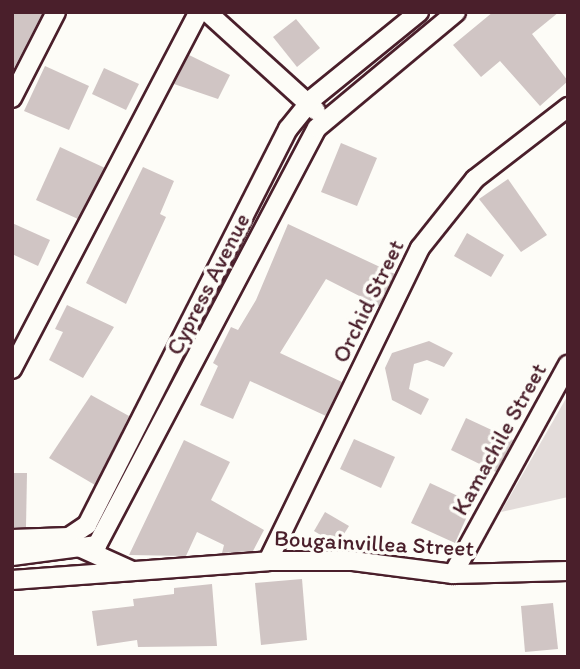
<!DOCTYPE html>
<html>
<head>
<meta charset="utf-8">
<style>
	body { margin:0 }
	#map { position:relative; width:580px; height:669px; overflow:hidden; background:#fdfcf7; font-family:Itim,sans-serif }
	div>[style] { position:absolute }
	.green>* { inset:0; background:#e3dcda }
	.building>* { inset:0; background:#d0c5c4 }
	.roads { filter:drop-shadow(2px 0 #4a1f2b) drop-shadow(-2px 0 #4a1f2b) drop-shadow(0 2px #4a1f2b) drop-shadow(0 -2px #4a1f2b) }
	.street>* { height:18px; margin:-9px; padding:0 9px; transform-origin:9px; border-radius:9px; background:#fdfcf7 }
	span { translate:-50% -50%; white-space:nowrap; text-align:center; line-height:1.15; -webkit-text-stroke:7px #fdfcf7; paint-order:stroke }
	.street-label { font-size:23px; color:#4a1f2b }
	.frame { position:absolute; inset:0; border:14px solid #4a1f2b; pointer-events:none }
</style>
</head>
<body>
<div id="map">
	<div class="green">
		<div style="clip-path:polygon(568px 395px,568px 497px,501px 512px)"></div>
	</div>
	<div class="building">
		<div style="clip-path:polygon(12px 12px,43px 12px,12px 72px)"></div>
		<div style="clip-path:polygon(493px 12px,559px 12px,532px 34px,568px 81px,540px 106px,500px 61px,481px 77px,453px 45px)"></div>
		<div style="clip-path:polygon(296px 19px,320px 48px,297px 67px,273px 37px)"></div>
		<div style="clip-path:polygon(189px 55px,230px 75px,218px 99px,174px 84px)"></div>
		<div style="clip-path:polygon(45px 66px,89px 86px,69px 130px,24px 111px)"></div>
		<div style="clip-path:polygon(104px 68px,139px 84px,126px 110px,92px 94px)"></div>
		<div style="clip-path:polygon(341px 143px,377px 158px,357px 206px,321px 192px)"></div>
		<div style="clip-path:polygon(60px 147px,105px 168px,78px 219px,36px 200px)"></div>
		<div style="clip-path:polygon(143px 167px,174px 181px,160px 214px,166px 217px,126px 304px,86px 283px)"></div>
		<div style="clip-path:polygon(508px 179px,547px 235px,521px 252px,479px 199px)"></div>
		<div style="clip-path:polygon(12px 223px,50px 240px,38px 266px,12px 254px)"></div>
		<div style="clip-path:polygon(288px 224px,395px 274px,379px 306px,326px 279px,280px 353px,342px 382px,326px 416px,250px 381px,233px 419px,200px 405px,218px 366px,213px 363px,231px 327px,238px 330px,256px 300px)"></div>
		<div style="clip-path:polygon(467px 233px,504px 255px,491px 277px,454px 256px)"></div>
		<div style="clip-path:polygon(67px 305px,114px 327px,83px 378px,49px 360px,63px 332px,55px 329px)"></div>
		<div style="clip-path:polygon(429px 341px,453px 353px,444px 367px,427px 360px,414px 364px,409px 389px,429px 399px,421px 415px,392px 400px,385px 368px,392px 353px)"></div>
		<div style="clip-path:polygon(91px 395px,129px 416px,95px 485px,49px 458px)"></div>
		<div style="clip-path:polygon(466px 418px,513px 440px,496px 472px,451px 450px)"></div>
		<div style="clip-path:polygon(354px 439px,395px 457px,381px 488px,340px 469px)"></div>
		<div style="clip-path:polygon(184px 440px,230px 462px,211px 500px,264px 530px,253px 551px,222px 553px,224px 545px,197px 532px,186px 556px,129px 555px)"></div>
		<div style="clip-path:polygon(12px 473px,27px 473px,26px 527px,12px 528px)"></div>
		<div style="clip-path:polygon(430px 483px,473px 503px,455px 543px,411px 523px)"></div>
		<div style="clip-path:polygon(325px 512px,349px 526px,337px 545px,314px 531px)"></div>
		<div style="clip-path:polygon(302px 579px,307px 640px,261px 645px,255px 583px)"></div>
		<div style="clip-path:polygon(212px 584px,217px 646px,138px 647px,137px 640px,97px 646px,92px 611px,134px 606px,133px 599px,174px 594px,174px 588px)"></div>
		<div style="clip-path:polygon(553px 603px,558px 649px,525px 652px,521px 606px)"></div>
	</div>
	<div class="roads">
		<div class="street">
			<div style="left:207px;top:12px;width:147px;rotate:42.2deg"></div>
			<div style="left:12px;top:98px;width:97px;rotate:-62.9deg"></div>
			<div style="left:12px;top:369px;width:403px;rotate:-62.4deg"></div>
			<div style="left:12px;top:539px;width:57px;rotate:-2deg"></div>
			<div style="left:69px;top:537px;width:22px;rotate:-34deg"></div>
			<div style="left:87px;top:525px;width:444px;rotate:-63.1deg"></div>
			<div style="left:288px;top:129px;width:38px;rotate:-51deg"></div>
			<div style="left:312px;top:99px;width:138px;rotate:-39.1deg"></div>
			<div style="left:79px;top:547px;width:56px;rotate:24.3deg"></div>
			<div style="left:12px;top:556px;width:86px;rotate:-7.4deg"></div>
			<div style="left:97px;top:545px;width:471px;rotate:-62.2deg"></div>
			<div style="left:317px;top:128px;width:181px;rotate:-39.8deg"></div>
			<div style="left:268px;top:561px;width:348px;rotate:-64.1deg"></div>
			<div style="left:420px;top:248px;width:88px;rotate:-51.4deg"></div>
			<div style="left:475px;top:179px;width:118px;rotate:-37.7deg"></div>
			<div style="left:453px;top:574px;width:239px;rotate:-61.2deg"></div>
			<div style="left:12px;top:580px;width:257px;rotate:-4.2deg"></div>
			<div style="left:268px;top:561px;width:85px"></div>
			<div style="left:353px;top:561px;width:101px;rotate:7.4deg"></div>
			<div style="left:453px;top:574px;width:115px;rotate:-1.5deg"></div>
		</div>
	</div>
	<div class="street-label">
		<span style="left:208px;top:284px;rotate:-63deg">Cypress Avenue</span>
		<span style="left:368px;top:301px;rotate:-64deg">Orchid Street</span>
		<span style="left:499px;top:439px;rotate:-61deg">Kamachile Street</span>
		<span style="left:374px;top:543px;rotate:3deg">Bougainvillea Street</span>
	</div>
	<div class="frame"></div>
</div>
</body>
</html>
